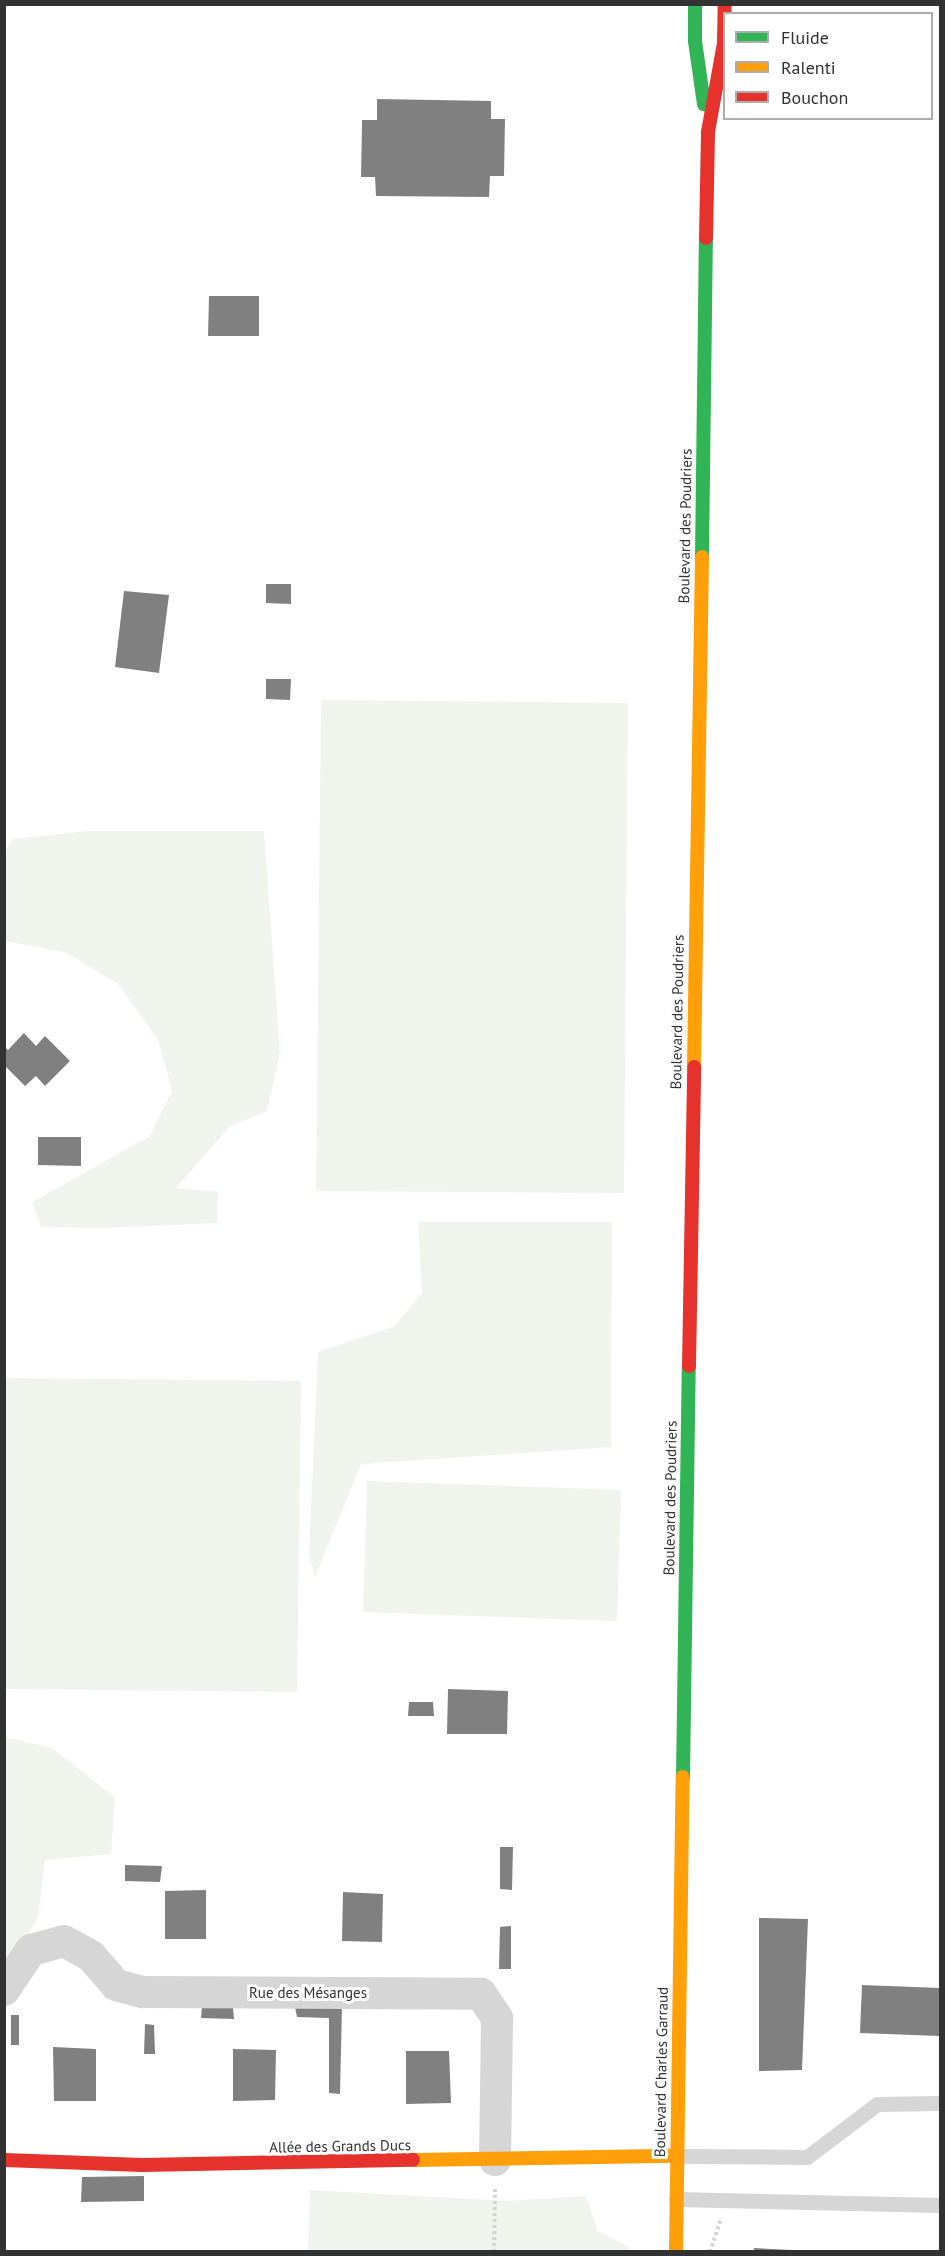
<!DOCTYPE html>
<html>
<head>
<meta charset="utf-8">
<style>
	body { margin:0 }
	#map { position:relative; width:945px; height:2256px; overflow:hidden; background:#fff; font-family:"PT Sans",sans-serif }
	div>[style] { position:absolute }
	.green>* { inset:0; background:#f0f4ed }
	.building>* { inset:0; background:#808080 }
	.path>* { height:4px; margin-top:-2px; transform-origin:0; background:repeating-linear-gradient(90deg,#d5d5d5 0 3px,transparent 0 6px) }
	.lane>* { height:15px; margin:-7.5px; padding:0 7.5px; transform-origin:7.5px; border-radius:7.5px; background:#d6d6d6 }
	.street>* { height:32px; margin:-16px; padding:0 16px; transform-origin:16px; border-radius:16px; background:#d6d6d6 }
	.fast>* { height:14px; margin:-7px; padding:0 7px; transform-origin:7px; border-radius:7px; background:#30b455 }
	.slow>* { height:14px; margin:-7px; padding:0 7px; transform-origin:7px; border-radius:7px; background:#ff9f0a }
	.jam>* { height:14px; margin:-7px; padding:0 7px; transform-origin:7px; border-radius:7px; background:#e5322d }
	span { translate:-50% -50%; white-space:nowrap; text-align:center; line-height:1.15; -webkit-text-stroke:6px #fff; paint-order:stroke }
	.street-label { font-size:15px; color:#323232 }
	.frame { position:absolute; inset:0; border:6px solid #323232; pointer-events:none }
	.legend { position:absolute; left:723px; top:12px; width:210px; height:108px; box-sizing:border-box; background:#fff; border:2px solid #adadad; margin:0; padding:8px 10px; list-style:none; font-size:18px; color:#323232 }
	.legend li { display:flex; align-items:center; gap:12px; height:30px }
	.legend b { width:30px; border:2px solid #adadad }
</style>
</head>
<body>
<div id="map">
	<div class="green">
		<div style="clip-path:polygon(321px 700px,628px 703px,624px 1193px,316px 1191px)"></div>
		<div style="clip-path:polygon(88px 831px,264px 831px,280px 1053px,267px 1111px,230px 1126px,176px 1188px,218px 1192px,217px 1223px,101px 1228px,41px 1227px,32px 1202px,150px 1136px,172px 1091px,158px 1040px,118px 984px,65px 952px,5px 941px,5px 851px,13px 839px)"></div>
		<div style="clip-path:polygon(418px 1222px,612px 1222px,611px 1447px,361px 1464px,315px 1577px,309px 1554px,318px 1352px,395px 1326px,422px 1293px)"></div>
		<div style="clip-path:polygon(5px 1378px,301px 1381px,297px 1692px,5px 1689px)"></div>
		<div style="clip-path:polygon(367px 1481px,621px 1490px,617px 1621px,363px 1612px)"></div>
		<div style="clip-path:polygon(5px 1737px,52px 1748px,115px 1797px,111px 1854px,45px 1860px,38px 1918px,5px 1970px)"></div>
		<div style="clip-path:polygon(310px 2190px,508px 2201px,586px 2196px,598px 2231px,629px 2247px,629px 2251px,308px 2251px)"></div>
	</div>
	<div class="building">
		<div style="clip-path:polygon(377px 99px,491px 101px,491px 119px,505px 119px,504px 176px,490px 176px,489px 197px,376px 196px,375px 177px,361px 177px,362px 124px,362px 120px,377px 120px)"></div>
		<div style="clip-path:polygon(209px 296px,259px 296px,259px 336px,208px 336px)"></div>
		<div style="clip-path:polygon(266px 584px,291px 584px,291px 604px,266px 603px)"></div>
		<div style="clip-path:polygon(124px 591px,169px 595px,159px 673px,115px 667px)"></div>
		<div style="clip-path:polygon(266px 679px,291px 679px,290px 700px,266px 699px)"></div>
		<div style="clip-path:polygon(24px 1033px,36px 1046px,45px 1036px,70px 1061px,45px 1086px,36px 1076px,25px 1086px,4px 1065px,4px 1046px,8px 1050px)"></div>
		<div style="clip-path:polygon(38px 1137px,81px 1137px,81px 1166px,38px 1165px)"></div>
		<div style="clip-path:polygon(448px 1689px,508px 1691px,507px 1734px,447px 1734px)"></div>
		<div style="clip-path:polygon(409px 1702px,433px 1702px,434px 1716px,408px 1716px)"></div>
		<div style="clip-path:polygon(500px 1847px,513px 1847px,512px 1890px,500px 1889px)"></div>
		<div style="clip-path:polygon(125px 1865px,162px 1866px,160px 1882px,125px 1881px)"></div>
		<div style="clip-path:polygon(206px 1890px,206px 1939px,165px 1939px,165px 1891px)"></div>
		<div style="clip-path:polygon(343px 1892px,383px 1894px,382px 1942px,342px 1941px)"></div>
		<div style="clip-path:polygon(759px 1918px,808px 1919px,802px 2070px,759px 2071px)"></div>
		<div style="clip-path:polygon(511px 1926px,511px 1969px,499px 1969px,500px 1927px)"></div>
		<div style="clip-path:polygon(862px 1985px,940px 1988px,940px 2036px,860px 2033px)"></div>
		<div style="clip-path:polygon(202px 2006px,233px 2007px,234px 2019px,201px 2018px)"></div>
		<div style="clip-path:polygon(295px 2007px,342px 2007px,340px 2094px,329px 2093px,329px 2018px,297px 2017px)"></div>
		<div style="clip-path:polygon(11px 2015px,19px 2015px,19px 2045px,11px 2045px)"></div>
		<div style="clip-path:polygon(145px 2024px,154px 2025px,155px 2054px,144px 2054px)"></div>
		<div style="clip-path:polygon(53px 2047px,96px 2049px,96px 2101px,54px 2101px)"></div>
		<div style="clip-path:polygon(233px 2049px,276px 2050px,275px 2100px,233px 2101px)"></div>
		<div style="clip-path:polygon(406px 2051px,449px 2051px,451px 2103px,406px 2104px)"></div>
		<div style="clip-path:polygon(144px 2176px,144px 2201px,81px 2202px,82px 2177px)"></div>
		<div style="clip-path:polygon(754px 2248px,791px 2250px,791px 2252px,754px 2252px)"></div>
	</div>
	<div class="path">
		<div style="left:494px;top:2252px;width:64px;rotate:-89.1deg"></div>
		<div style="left:710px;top:2252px;width:33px;rotate:-72deg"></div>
	</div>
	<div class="lane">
		<div style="left:676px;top:2156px;width:131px;rotate:0.4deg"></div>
		<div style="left:807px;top:2157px;width:88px;rotate:-37.1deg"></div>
		<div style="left:877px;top:2104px;width:63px;rotate:-0.9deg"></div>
		<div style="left:676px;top:2199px;width:264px;rotate:1.3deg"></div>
	</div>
	<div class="street">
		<div style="left:4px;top:1990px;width:48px;rotate:-56deg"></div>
		<div style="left:31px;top:1950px;width:34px;rotate:-15deg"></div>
		<div style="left:64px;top:1941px;width:31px;rotate:29deg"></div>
		<div style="left:91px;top:1956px;width:38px;rotate:49deg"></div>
		<div style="left:116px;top:1985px;width:28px;rotate:15deg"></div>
		<div style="left:143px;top:1992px;width:338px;rotate:0.3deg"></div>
		<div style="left:481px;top:1994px;width:29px;rotate:56deg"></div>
		<div style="left:497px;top:2018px;width:142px;rotate:90.8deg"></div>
	</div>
	<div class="fast">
		<div style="left:695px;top:4px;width:37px;rotate:90deg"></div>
		<div style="left:695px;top:41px;width:64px;rotate:81.9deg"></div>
		<div style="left:702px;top:557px;width:319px;rotate:-89.3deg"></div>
		<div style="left:683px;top:1777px;width:411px;rotate:-89.2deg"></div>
	</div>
	<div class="slow">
		<div style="left:694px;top:1067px;width:510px;rotate:-89.1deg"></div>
		<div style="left:413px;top:2160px;width:263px;rotate:-0.9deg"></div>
		<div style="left:676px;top:2252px;width:475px;rotate:-89.2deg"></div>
	</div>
	<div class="jam">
		<div style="left:706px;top:238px;width:106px;rotate:-88.9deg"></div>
		<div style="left:708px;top:132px;width:90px;rotate:-79.8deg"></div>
		<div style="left:724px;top:43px;width:39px;rotate:-89deg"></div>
		<div style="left:689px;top:1366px;width:299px;rotate:-89deg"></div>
		<div style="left:4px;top:2160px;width:138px;rotate:2.1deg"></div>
		<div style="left:142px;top:2165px;width:271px;rotate:-1.1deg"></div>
	</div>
	<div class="street-label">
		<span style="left:685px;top:526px;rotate:-89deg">Boulevard des Poudriers</span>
		<span style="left:677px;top:1012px;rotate:-89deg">Boulevard des Poudriers</span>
		<span style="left:670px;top:1498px;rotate:-89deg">Boulevard des Poudriers</span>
		<span style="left:308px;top:1993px">Rue des Mésanges</span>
		<span style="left:661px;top:2072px;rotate:-89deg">Boulevard Charles Garraud</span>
		<span style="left:340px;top:2146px;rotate:-1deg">Allée des Grands Ducs</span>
	</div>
	<div class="frame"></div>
	<ul class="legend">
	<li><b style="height:8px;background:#30b455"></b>Fluide</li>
	<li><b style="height:8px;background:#ff9f0a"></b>Ralenti</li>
	<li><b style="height:8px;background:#e5322d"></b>Bouchon</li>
	</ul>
</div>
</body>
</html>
